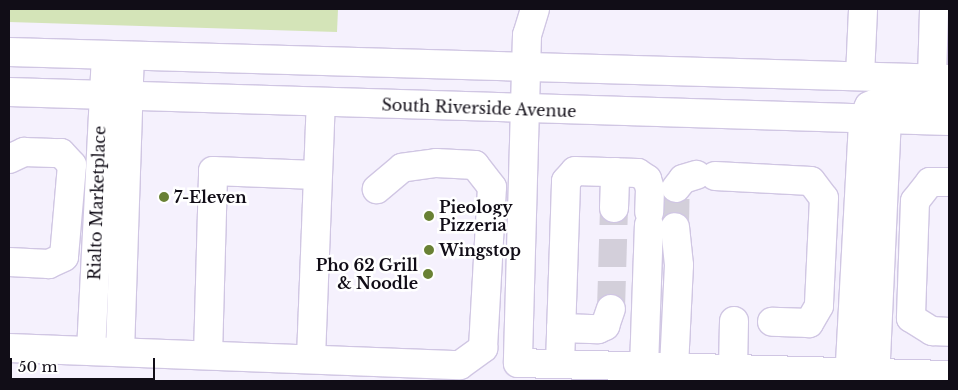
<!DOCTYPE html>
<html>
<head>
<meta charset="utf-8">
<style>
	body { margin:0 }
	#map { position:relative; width:958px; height:390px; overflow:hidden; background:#f5f1fd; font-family:"Libre Baskerville",serif }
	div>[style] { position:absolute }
	.green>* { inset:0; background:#d4e4b8 }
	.minor-tunnel>* { height:28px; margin-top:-14px; transform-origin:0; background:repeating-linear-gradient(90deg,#d3cfda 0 28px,transparent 0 42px) }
	.roads { filter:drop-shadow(1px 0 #d0c6e3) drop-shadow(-1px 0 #d0c6e3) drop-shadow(0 1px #d0c6e3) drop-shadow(0 -1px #d0c6e3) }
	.minor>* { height:28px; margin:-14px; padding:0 14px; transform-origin:14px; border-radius:14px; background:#fff }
	.major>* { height:28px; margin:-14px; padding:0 14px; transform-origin:14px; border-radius:14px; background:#fff }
	.dots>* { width:14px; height:14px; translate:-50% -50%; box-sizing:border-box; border:2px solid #fff; border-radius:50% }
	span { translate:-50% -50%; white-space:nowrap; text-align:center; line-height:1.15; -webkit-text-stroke:5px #fff; paint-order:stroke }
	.street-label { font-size:16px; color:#110d17 }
	.poi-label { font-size:16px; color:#110d17; font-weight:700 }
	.left { translate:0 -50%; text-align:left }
	.right { translate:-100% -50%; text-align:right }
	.frame { position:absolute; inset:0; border:10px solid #110d17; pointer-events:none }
	.scale { position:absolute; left:10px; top:358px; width:145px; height:22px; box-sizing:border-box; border:2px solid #110d17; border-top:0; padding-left:6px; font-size:15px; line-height:18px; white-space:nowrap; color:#110d17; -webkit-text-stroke:4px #fff; paint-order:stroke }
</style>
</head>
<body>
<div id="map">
	<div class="green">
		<div style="clip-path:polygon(9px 9px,338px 9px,337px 32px,9px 22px)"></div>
	</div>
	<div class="minor-tunnel">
		<div style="left:675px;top:227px;width:39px;rotate:-89deg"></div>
		<div style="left:611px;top:309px;width:101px;rotate:-88.3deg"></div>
	</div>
	<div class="roads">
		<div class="minor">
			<div style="left:535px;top:9px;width:27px;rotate:107deg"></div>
			<div style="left:527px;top:35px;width:328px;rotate:91.6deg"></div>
			<div style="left:518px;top:363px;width:431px;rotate:1.6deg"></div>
			<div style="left:860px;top:76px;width:67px;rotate:-87.4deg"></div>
			<div style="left:932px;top:78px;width:69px;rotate:-88.3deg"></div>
			<div style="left:9px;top:159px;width:17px;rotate:-25deg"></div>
			<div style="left:24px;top:152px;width:37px;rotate:2deg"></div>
			<div style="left:61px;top:153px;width:16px;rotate:47deg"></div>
			<div style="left:72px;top:165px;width:92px;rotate:95deg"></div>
			<div style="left:64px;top:257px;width:17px;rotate:155deg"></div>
			<div style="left:49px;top:264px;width:40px;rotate:-177.1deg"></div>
			<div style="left:715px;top:176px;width:96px;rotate:3deg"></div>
			<div style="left:811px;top:181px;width:21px;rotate:53deg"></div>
			<div style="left:824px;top:198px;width:108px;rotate:92.7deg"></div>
			<div style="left:819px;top:306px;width:20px;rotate:120deg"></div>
			<div style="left:809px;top:323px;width:37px;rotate:-178deg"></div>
			<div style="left:949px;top:182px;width:19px;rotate:180deg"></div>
			<div style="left:930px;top:182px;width:24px;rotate:128deg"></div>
			<div style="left:915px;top:201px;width:117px;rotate:92deg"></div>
			<div style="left:911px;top:318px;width:25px;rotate:32deg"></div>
			<div style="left:932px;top:331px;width:17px;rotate:3deg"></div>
			<div style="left:676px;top:188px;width:11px;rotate:-52deg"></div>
			<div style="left:683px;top:179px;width:14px;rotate:-17deg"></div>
			<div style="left:614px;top:208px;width:36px;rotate:-88deg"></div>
			<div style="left:561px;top:328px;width:37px;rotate:2deg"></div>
			<div style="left:598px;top:329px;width:8px;rotate:-23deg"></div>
			<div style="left:605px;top:326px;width:18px;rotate:-71deg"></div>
			<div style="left:9px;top:348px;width:451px;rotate:2.2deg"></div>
			<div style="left:460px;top:365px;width:29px;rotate:-36deg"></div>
			<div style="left:483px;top:348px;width:161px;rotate:-86.8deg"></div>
			<div style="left:492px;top:187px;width:28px;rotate:-128deg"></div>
			<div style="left:475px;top:165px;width:39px;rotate:-177deg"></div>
			<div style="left:436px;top:163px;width:34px;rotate:172deg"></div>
			<div style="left:402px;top:168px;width:33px;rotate:140deg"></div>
			<div style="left:91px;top:351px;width:296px;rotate:-87.1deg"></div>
			<div style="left:120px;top:352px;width:296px;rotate:-88.1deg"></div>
			<div style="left:208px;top:355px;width:184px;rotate:-88.4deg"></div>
			<div style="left:213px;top:171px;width:103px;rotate:2.2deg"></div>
			<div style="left:311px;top:358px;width:255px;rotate:-87.8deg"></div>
			<div style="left:560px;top:364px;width:183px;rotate:-88.1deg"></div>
			<div style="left:566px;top:181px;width:13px;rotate:-48deg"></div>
			<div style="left:575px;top:171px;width:63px;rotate:1.8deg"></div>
			<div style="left:638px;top:173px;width:11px;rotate:34deg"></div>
			<div style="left:647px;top:179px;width:10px;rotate:73deg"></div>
			<div style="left:650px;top:189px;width:23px;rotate:92deg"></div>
			<div style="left:644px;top:367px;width:142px;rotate:-88deg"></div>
			<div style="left:674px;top:367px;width:102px;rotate:-87.2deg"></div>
			<div style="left:679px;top:265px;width:38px;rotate:-96deg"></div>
			<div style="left:733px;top:369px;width:48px;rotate:-88.8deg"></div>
			<div style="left:849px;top:381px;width:262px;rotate:-86.9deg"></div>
			<div style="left:875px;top:381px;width:262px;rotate:-87.4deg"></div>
		</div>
		<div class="major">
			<div style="left:9px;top:52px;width:940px;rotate:1.65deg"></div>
			<div style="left:9px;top:92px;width:940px;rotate:1.77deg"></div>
			<div style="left:863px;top:119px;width:14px;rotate:-65deg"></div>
			<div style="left:869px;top:106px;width:15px;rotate:-23deg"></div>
			<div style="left:883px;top:100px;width:66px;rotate:-1.7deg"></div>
		</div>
	</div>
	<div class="dots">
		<div style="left:164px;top:197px;background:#698134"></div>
		<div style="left:429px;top:216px;background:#698134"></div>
		<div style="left:429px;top:250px;background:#698134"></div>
		<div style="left:428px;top:274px;background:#698134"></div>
	</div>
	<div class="street-label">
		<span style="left:479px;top:108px;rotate:2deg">South Riverside Avenue</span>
		<span style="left:97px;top:203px;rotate:-88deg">Rialto Marketplace</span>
	</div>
	<div class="poi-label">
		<span class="left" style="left:174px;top:197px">7-Eleven</span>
		<span class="left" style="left:439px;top:216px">Pieology<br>Pizzeria</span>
		<span class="left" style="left:439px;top:250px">Wingstop</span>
		<span class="right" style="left:418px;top:274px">Pho 62 Grill<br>&amp; Noodle</span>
	</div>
	<div class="frame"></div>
	<div class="scale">50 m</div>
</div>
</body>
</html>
